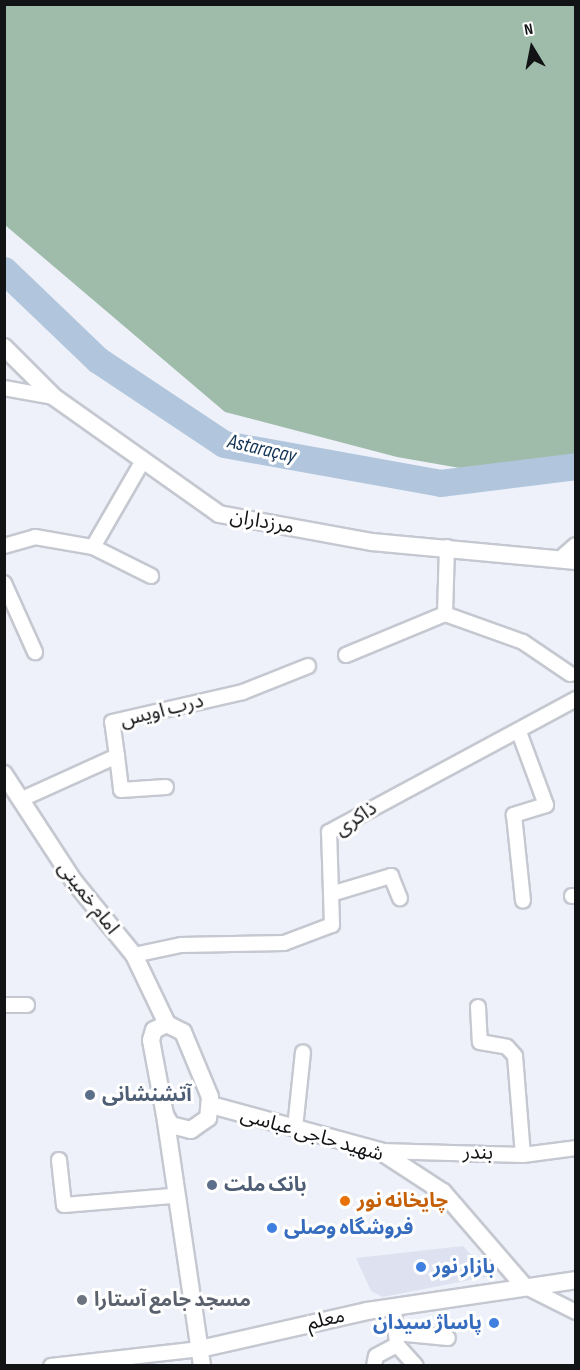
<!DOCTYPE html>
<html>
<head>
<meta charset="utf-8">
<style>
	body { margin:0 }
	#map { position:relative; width:580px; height:1370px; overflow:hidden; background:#eef1f9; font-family:"Sofia Sans Condensed","Noto Sans Arabic",sans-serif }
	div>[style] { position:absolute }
	.built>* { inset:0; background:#dde1f0 }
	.forest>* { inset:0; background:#9fbba9 }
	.river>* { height:27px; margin:-13.5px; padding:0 13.5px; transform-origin:13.5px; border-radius:13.5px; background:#b1c6dd }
	.roads { filter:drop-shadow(2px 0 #c5c8d0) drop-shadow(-2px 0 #c5c8d0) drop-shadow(0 2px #c5c8d0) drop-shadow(0 -2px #c5c8d0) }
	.minor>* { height:14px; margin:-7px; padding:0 7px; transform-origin:7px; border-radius:7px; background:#fff }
	.tertiary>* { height:16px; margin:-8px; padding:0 8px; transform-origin:8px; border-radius:8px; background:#fff }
	.dots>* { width:16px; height:16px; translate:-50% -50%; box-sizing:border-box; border:3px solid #fff; border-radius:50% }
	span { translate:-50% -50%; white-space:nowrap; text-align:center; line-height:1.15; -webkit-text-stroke:6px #fff; paint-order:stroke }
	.street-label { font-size:20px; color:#121315 }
	.service-label { font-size:20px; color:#4e5e75; font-weight:700 }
	.left { translate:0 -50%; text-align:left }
	.food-label { font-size:20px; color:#c56008; font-weight:700 }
	.shop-label { font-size:20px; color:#366cbe; font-weight:700 }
	.right { translate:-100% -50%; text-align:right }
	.worship-label { font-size:20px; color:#5b616d; font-weight:700 }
	.water-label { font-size:21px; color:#133354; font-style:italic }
	.frame { position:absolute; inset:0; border:6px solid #121315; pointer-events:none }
	.north { position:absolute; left:502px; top:18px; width:60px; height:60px; -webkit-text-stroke:4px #fff; paint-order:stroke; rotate:350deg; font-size:16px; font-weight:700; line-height:24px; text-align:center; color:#121315 }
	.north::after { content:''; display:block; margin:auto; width:21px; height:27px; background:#121315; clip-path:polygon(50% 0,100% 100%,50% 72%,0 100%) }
</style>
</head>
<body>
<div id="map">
	<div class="built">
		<div style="clip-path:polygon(463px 1246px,490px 1276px,383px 1297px,371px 1291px,356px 1258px)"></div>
	</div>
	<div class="forest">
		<div style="clip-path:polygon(5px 4px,575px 5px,575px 474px,534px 481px,397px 457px,225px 412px,5px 225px)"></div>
	</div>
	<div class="river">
		<div style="left:4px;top:270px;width:130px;rotate:43.8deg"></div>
		<div style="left:98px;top:360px;width:151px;rotate:33.7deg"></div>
		<div style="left:224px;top:444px;width:219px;rotate:10.2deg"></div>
		<div style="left:440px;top:483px;width:137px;rotate:-7.1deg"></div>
	</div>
	<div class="roads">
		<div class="minor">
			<div style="left:4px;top:388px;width:51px;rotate:10.2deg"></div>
			<div style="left:4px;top:546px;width:32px;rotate:-16deg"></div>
			<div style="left:35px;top:537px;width:59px;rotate:9.8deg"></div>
			<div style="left:93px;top:547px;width:98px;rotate:-60deg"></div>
			<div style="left:93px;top:547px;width:65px;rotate:26.6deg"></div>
			<div style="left:562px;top:557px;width:18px;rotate:-41deg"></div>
			<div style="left:4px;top:583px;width:76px;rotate:65.8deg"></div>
			<div style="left:445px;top:614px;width:83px;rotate:19.7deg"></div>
			<div style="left:523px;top:642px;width:57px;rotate:34.2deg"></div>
			<div style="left:346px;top:655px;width:107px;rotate:-22.5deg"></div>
			<div style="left:445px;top:614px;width:67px;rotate:-88.3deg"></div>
			<div style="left:519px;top:732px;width:78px;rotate:69.7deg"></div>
			<div style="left:546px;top:805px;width:34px;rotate:163deg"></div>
			<div style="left:514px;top:815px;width:86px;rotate:84deg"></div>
			<div style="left:117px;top:756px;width:34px;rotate:83deg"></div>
			<div style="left:121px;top:790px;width:45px;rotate:-3.8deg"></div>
			<div style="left:22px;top:799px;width:104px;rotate:-24.4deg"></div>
			<div style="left:117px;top:756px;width:34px;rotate:-98deg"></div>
			<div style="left:112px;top:722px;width:134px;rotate:-12.9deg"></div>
			<div style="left:243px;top:692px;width:70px;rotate:-21.8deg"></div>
			<div style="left:331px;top:894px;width:63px;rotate:-16.7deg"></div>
			<div style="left:391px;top:876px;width:24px;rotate:68deg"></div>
			<div style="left:572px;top:896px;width:4px"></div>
			<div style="left:134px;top:955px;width:48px;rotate:-12deg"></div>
			<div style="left:181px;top:945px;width:103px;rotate:-1.1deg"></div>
			<div style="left:284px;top:943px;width:51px;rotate:-20.6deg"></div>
			<div style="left:332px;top:925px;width:93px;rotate:-91.8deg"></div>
			<div style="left:329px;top:832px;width:281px;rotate:-28.3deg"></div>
			<div style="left:4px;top:1005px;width:23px"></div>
			<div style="left:478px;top:1007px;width:35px;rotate:87deg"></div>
			<div style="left:480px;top:1042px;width:27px;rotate:10deg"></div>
			<div style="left:507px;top:1047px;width:12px;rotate:48deg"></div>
			<div style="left:515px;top:1056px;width:99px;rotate:85.4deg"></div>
			<div style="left:295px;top:1128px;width:76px;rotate:-84deg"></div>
			<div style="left:380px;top:1151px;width:143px;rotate:1.6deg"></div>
			<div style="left:523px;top:1155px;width:53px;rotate:-7.5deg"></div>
			<div style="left:59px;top:1160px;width:45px;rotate:83.7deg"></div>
			<div style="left:64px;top:1205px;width:108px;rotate:-4.8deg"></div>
			<div style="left:524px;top:1286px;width:58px;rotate:26.6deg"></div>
			<div style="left:396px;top:1333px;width:52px;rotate:5.5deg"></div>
			<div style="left:397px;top:1345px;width:28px;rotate:48deg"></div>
			<div style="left:51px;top:1366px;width:150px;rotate:-6.5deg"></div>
			<div style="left:374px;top:1366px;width:10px;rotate:-79deg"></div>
			<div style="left:376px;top:1356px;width:24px;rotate:-28deg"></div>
			<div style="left:397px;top:1345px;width:38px;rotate:-95deg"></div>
		</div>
		<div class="tertiary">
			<div style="left:4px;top:347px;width:71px;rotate:45deg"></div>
			<div style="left:54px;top:397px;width:202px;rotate:35.3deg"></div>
			<div style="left:219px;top:514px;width:156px;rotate:10.4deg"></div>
			<div style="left:372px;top:542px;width:205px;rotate:5.3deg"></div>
			<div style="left:4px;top:774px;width:126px;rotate:56.9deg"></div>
			<div style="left:73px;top:880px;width:97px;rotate:50.9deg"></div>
			<div style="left:134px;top:955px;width:76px;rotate:64.4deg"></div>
			<div style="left:167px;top:1024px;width:18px;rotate:27deg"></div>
			<div style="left:183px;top:1032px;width:70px;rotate:67.4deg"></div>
			<div style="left:210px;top:1097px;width:21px;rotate:95deg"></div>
			<div style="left:208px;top:1118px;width:21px;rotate:145deg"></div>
			<div style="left:191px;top:1130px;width:21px;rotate:-166deg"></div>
			<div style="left:171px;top:1125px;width:12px;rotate:-121deg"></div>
			<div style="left:165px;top:1115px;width:76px;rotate:-100.6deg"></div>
			<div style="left:151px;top:1040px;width:10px;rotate:-73deg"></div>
			<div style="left:154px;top:1030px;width:14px;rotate:-25deg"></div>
			<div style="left:211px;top:1105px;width:175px;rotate:15.2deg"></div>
			<div style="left:380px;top:1151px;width:75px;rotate:33.1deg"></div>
			<div style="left:443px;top:1192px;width:124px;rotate:49.2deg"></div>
			<div style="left:165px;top:1115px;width:254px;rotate:81.6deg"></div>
			<div style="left:200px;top:1349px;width:171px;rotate:-12.8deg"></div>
			<div style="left:367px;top:1311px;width:211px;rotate:-8.4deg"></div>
		</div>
	</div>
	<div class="dots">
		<div style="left:90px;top:1095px;background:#5c6f8a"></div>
		<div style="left:212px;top:1185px;background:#5c6f8a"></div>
		<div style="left:345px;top:1201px;background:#e8710a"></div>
		<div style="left:272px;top:1228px;background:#3f7fe0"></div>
		<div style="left:421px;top:1267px;background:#3f7fe0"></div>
		<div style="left:82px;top:1300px;background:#6b7280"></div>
		<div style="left:494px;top:1323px;background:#3f7fe0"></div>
	</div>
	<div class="street-label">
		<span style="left:262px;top:522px;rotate:10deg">مرزداران</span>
		<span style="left:162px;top:711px;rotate:-14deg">درب اویس</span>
		<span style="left:356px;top:819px;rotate:-33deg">ذاکری</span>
		<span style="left:88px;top:898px;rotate:52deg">امام خمینی</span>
		<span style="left:312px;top:1135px;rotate:16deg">شهید حاجی عباسی</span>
		<span style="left:478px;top:1153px;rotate:2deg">بندر</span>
		<span style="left:326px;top:1320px;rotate:-13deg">معلم</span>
	</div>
	<div class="service-label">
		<span class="left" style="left:102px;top:1095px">آتشنشانی</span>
		<span class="left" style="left:224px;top:1185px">بانک ملت</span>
	</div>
	<div class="food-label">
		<span class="left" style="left:357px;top:1201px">چایخانه نور</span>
	</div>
	<div class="shop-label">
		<span class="left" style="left:284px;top:1228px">فروشگاه وصلی</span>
		<span class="left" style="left:433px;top:1267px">بازار نور</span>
		<span class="right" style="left:482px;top:1323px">پاساژ سیدان</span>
	</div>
	<div class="worship-label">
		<span class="left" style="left:94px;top:1300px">مسجد جامع آستارا</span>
	</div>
	<div class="water-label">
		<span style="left:262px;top:449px;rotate:13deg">Astaraçay</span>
	</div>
	<div class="frame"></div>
	<div class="north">N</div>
</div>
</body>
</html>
